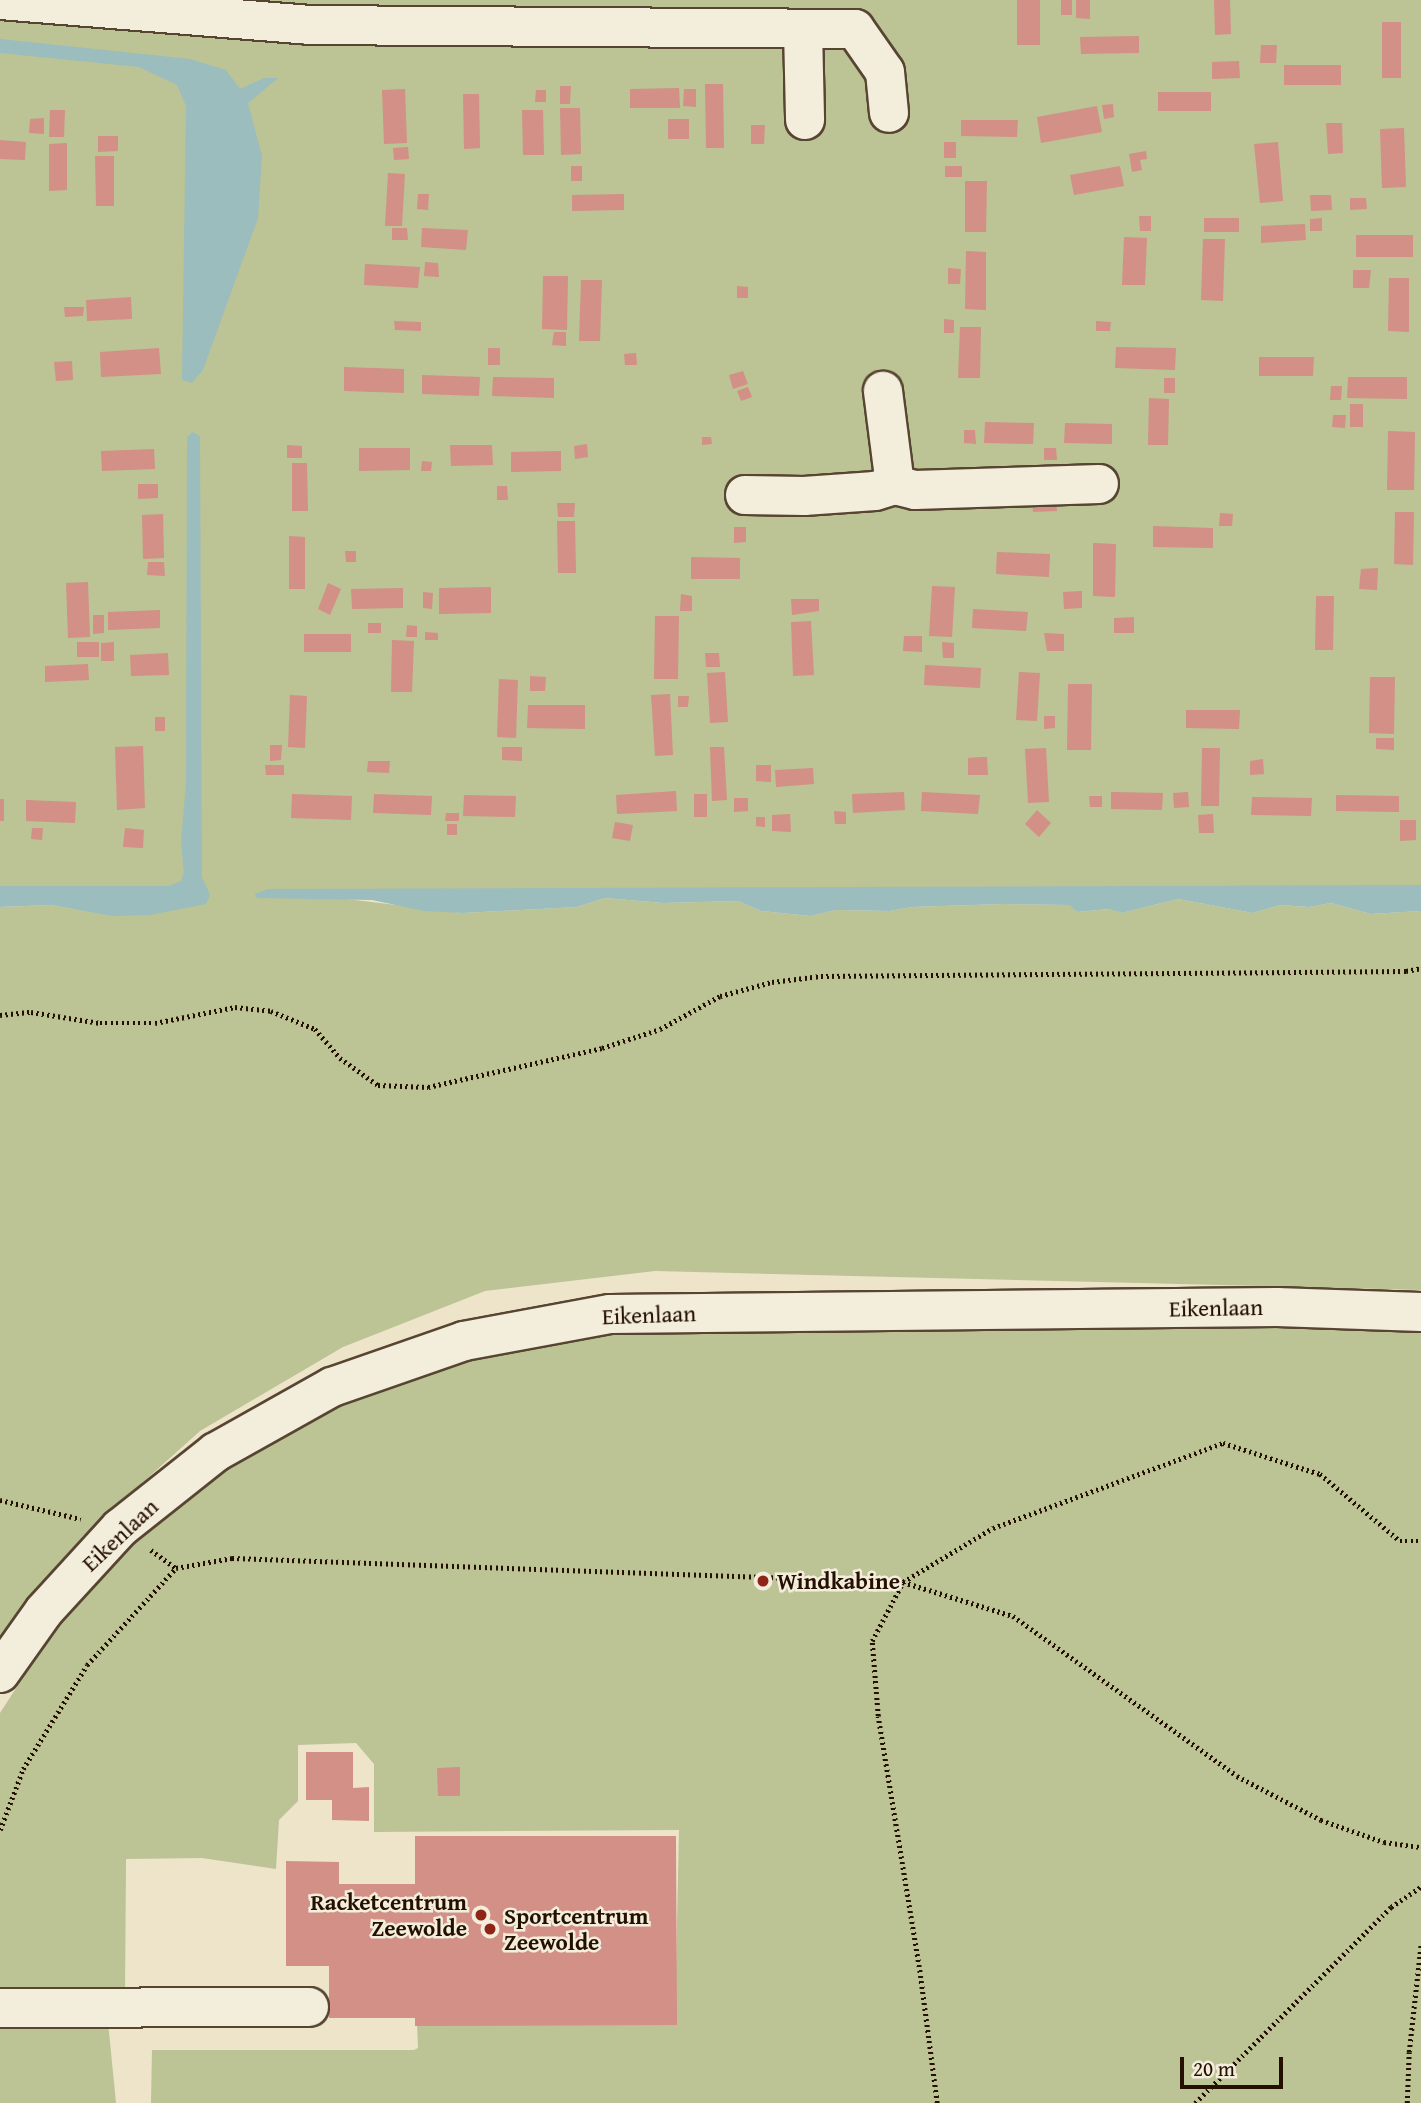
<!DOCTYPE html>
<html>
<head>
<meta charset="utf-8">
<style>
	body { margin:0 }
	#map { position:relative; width:1421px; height:2103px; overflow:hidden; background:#ede4c9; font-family:"Gentium Book Plus",serif }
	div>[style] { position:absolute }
	.green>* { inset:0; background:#bcc394 }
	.water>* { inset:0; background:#9bbdbe }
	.building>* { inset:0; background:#d29086 }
	.path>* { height:4.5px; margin-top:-2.25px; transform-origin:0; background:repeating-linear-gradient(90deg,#251000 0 2px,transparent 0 5.5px) }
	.roads { filter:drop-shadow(2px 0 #574532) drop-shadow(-2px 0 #574532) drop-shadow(0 2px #574532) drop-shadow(0 -2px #574532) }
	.minor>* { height:38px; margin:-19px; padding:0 19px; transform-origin:19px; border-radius:19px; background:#f3eddc }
	.dots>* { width:19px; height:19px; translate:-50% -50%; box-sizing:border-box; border:4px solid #f3eddc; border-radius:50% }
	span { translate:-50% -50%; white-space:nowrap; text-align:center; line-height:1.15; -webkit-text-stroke:5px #f3eddc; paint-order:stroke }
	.street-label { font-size:23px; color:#251000 }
	.poi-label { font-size:23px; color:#251000; font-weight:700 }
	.left { translate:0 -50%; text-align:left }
	.right { translate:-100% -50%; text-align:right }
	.scale { position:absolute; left:1180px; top:2057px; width:103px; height:32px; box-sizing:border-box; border:4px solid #251000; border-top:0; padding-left:9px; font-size:21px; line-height:24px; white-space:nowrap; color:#251000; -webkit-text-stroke:5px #f3eddc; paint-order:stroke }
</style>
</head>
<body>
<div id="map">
	<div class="green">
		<div style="clip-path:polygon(0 0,1421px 0,1421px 895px,330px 897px,463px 913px,577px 907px,605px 898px,663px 903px,738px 901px,761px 911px,810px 916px,836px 910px,890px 911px,912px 907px,1003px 904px,1071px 905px,1077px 912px,1110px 909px,1122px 913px,1178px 899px,1253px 913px,1280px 905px,1309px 907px,1331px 903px,1371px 914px,1421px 911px,1421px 1290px,655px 1271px,485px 1291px,343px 1347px,200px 1431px,83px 1536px,29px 1598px,0 1638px,0 907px,51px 905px,112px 916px,0 895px)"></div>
		<div style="clip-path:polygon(846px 1315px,1421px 1331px,1421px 2103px,151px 2103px,152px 2050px,414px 2050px,418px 2048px,417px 2024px,675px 2018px,679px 1830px,374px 1832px,374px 1764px,356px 1743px,298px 1745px,298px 1801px,279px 1820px,276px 1869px,202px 1858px,126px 1859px,125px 1996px,0 1994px,0 1713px,55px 1628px,144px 1525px,283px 1415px,461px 1337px)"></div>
		<div style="clip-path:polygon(0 2020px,108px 2022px,116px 2103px,0 2103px)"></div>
	</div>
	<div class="water">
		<div style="clip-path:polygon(0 39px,190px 59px,226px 70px,240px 89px,264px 78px,278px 78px,248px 103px,262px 156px,258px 218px,203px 370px,192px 383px,182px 380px,186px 106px,177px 85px,139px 67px,0 53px)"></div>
		<div style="clip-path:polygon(193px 432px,200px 436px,202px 877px,210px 895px,206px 904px,150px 915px,112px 916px,51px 905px,0 907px,0 886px,169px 886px,181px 881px,184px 873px,181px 842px,186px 783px,187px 437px)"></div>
		<div style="clip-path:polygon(1421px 885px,1421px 911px,1371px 914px,1331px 903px,1309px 907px,1280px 905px,1253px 913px,1178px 899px,1122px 913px,1109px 909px,1077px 912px,1070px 905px,1003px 904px,912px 907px,890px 911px,836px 910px,810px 916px,761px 911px,738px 901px,663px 903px,605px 898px,577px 907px,463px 913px,424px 911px,372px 900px,257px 898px,255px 894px,268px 889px)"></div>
	</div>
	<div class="building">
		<div style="clip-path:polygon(1017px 0,1040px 0,1040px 45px,1017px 45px)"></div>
		<div style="clip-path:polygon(1061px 0,1072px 0,1072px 15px,1061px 15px)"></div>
		<div style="clip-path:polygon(1076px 0,1090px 0,1090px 19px,1076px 18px)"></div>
		<div style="clip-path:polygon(1214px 0,1230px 0,1231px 34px,1215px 35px)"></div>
		<div style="clip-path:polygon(1382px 22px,1401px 22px,1401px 78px,1382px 78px)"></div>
		<div style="clip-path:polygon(1139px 36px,1139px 53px,1081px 54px,1080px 37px)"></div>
		<div style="clip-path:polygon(1261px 45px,1277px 45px,1276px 63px,1260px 63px)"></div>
		<div style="clip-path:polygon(1239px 61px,1240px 78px,1212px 79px,1212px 62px)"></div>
		<div style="clip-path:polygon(1284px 65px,1341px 65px,1341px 85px,1284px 85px)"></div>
		<div style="clip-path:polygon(705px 84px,723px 84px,724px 148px,706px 148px)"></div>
		<div style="clip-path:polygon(560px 86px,571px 86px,570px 104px,560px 104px)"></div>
		<div style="clip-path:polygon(679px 88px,680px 108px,630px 108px,630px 89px)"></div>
		<div style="clip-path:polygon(405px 89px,407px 143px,384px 144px,382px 90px)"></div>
		<div style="clip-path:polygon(684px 89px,696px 89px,696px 107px,683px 106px)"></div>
		<div style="clip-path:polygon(536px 90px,546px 90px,546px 102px,535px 102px)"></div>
		<div style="clip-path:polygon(1158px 92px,1211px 92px,1211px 111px,1158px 111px)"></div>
		<div style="clip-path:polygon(463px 94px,479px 94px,480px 148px,464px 149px)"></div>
		<div style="clip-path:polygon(1113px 104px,1114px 117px,1104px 119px,1102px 105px)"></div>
		<div style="clip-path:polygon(1097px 106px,1102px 132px,1041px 143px,1037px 117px)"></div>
		<div style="clip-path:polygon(560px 108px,580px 108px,581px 154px,561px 155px)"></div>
		<div style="clip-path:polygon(50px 110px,65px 110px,64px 137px,49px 137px)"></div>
		<div style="clip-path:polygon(522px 110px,543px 110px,544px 155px,523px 155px)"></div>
		<div style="clip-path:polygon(44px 118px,44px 134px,29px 133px,30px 119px)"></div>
		<div style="clip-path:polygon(668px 119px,689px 119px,689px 139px,668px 139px)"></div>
		<div style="clip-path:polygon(961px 120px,1018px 120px,1017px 137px,961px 136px)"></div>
		<div style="clip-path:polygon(1326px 123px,1342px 123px,1343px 153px,1328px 154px)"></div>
		<div style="clip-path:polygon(751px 125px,765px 125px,764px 144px,751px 144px)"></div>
		<div style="clip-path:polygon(1404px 128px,1406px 187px,1382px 188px,1380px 129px)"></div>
		<div style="clip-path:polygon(98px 136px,118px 136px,118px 151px,98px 152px)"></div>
		<div style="clip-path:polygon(0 140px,26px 142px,25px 160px,0 159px)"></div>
		<div style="clip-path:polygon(944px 142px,956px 142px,956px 158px,944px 158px)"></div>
		<div style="clip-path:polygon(1278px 142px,1283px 201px,1260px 203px,1254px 144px)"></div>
		<div style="clip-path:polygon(67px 143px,67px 190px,49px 191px,49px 144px)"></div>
		<div style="clip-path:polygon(408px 147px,409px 159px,394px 160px,393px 148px)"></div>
		<div style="clip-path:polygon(1146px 151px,1147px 159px,1140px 160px,1142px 170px,1132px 172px,1129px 154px)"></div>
		<div style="clip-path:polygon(95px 156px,114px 156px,114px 206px,96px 206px)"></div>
		<div style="clip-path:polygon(571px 166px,582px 166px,582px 181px,571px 181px)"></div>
		<div style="clip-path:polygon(945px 166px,962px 166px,962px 177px,945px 177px)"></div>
		<div style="clip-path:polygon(1120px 166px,1124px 186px,1074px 195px,1070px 175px)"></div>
		<div style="clip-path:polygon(388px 173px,405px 174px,402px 226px,385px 226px)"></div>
		<div style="clip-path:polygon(965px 181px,987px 181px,986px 232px,965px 232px)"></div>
		<div style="clip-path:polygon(418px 194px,429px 194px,428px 210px,417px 209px)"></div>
		<div style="clip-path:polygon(624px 194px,624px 210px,572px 211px,572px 195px)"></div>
		<div style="clip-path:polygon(1310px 195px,1331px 195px,1332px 210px,1311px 211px)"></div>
		<div style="clip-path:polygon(1350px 198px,1366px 198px,1367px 209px,1350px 210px)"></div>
		<div style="clip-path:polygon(1139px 216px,1151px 216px,1151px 231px,1140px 231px)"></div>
		<div style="clip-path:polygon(1204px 218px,1239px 218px,1239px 232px,1204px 232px)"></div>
		<div style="clip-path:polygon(1322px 218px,1322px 231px,1310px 231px,1310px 219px)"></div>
		<div style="clip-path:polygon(1305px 224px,1306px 240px,1261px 243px,1261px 226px)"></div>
		<div style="clip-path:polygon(392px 228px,407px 228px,408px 240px,392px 240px)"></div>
		<div style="clip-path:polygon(422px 228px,468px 230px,466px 250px,421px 247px)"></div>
		<div style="clip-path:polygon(1356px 235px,1413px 235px,1413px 257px,1356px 257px)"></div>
		<div style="clip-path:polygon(1124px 237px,1147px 238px,1145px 285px,1122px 285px)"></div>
		<div style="clip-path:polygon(1203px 239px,1225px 239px,1223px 301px,1201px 300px)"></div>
		<div style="clip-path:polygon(966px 251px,986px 252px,986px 310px,965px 309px)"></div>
		<div style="clip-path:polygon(425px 262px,438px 263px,439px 277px,424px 276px)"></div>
		<div style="clip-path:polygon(365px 264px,420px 267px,418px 288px,364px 285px)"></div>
		<div style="clip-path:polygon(948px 268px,961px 269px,960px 284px,948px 284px)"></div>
		<div style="clip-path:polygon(1353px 270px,1371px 270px,1369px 288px,1353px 288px)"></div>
		<div style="clip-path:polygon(543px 276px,568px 276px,567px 330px,542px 329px)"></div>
		<div style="clip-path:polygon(1389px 278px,1409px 278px,1409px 332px,1388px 331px)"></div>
		<div style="clip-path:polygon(581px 280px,602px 280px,600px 341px,579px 341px)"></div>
		<div style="clip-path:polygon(737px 286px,748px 287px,748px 298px,737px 298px)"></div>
		<div style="clip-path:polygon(131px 297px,132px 319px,87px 321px,86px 300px)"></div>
		<div style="clip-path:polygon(64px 307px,84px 307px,83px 316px,65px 317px)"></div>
		<div style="clip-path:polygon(944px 319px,954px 320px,954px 333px,944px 333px)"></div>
		<div style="clip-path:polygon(394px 321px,421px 322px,421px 331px,395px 330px)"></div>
		<div style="clip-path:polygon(1096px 321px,1111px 322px,1110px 331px,1096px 331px)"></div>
		<div style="clip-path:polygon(960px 327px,981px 327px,980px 378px,958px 378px)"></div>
		<div style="clip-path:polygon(554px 332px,566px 332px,566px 346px,552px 345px)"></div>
		<div style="clip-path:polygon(1116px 347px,1176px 348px,1175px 370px,1115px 368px)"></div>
		<div style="clip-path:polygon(159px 348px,161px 374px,101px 377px,100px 352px)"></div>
		<div style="clip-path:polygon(488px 348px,500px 348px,500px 365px,488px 365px)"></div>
		<div style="clip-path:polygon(636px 353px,637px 365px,625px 365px,624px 354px)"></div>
		<div style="clip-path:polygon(1259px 357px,1314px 357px,1313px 376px,1259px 376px)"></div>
		<div style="clip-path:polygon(72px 361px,73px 380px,56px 381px,54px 362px)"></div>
		<div style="clip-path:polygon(344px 367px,404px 369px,404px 393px,344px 391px)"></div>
		<div style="clip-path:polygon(743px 371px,748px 384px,733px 389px,729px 375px)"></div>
		<div style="clip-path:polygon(422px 375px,480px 377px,479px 396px,422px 394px)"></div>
		<div style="clip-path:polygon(493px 377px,554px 378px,554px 398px,492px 396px)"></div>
		<div style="clip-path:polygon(1348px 377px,1407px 377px,1407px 399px,1347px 398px)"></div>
		<div style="clip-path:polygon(1164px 378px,1175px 378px,1175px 393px,1164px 393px)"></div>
		<div style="clip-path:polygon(1331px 386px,1342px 386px,1341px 400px,1330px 400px)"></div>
		<div style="clip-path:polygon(748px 387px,752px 397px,741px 401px,737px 391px)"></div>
		<div style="clip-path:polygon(1149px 398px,1169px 399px,1168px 445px,1148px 445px)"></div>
		<div style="clip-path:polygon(1350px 404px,1363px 404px,1363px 427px,1350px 427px)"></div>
		<div style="clip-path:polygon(1333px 415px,1346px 415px,1345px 428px,1332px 427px)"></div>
		<div style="clip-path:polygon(985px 422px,1034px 423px,1033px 444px,984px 443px)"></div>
		<div style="clip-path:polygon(1065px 423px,1112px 424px,1112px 444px,1064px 443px)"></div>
		<div style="clip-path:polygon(964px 430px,975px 430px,976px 444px,964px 443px)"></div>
		<div style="clip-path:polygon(1388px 431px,1415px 432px,1414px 490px,1387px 490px)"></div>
		<div style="clip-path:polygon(702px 437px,711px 437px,712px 444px,702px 445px)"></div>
		<div style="clip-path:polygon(587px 444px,588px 457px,575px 459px,574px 446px)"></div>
		<div style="clip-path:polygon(287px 445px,302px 446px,302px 458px,287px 458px)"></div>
		<div style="clip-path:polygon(450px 445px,492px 445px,493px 465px,451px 466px)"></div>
		<div style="clip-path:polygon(359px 448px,410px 448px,410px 470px,359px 471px)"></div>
		<div style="clip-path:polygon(1044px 448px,1056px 448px,1057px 460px,1044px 460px)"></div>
		<div style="clip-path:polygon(154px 449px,155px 469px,102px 471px,101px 451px)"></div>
		<div style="clip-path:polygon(561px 451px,561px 471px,511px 472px,511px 452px)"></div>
		<div style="clip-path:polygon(422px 461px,432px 462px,431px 471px,421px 471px)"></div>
		<div style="clip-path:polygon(292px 463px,307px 463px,308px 511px,292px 511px)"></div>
		<div style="clip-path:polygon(138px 484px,158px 484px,158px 498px,138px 499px)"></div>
		<div style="clip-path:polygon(497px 486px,507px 486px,508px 500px,497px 500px)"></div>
		<div style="clip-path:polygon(1056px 499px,1057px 511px,1033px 512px,1032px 500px)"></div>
		<div style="clip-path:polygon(557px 503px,575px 503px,574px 517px,558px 517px)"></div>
		<div style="clip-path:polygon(1395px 512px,1414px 512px,1413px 565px,1394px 564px)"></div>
		<div style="clip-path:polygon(1220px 513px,1233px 514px,1232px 526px,1219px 526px)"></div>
		<div style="clip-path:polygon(163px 514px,164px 558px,143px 559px,142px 515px)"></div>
		<div style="clip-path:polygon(557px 521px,575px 521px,576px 573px,558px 573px)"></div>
		<div style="clip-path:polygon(1153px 526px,1213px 528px,1213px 548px,1153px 547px)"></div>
		<div style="clip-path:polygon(734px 527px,746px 527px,746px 542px,734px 543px)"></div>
		<div style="clip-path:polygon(289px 536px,305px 537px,305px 589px,289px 589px)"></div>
		<div style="clip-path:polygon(1093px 543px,1116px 544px,1115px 597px,1093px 596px)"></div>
		<div style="clip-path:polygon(345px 551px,356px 551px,356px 562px,346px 562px)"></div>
		<div style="clip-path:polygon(997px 552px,1050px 554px,1049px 577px,996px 574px)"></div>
		<div style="clip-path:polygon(691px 557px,740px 558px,740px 579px,691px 579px)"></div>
		<div style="clip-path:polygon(148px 562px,164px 562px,165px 576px,147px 575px)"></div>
		<div style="clip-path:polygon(1378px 568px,1377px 590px,1359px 589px,1361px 569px)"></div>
		<div style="clip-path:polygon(88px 582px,90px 637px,68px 638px,66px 583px)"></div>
		<div style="clip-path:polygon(328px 583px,341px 589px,330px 615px,318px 609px)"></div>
		<div style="clip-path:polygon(932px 586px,955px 587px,952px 637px,929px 636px)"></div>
		<div style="clip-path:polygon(491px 587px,491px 613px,439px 614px,439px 588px)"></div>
		<div style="clip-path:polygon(403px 588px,403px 608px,352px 609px,351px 589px)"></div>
		<div style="clip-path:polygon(1082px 591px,1082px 608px,1064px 609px,1063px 592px)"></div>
		<div style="clip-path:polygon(423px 592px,433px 593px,432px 609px,423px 608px)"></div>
		<div style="clip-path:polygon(681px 594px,692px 596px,692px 611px,680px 611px)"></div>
		<div style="clip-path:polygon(1316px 596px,1334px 596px,1333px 650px,1315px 650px)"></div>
		<div style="clip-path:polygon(791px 599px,819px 599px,819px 611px,792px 615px)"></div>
		<div style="clip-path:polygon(973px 609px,1028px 612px,1026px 631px,972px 628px)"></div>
		<div style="clip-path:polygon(160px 610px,160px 628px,108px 630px,108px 612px)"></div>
		<div style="clip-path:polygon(93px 615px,104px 615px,104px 633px,93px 634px)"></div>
		<div style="clip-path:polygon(655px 616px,679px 616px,678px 679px,654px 679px)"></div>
		<div style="clip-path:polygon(1134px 617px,1134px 633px,1114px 633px,1114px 618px)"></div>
		<div style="clip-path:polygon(811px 621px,814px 675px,793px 676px,791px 622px)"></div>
		<div style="clip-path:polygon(368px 623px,381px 623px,381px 633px,368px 633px)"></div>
		<div style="clip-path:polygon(407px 625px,417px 626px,417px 637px,406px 637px)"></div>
		<div style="clip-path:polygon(425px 632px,438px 633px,438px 640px,425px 640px)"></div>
		<div style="clip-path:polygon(1044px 633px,1064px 634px,1064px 651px,1047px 651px)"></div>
		<div style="clip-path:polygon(304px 634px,351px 634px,351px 652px,304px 652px)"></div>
		<div style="clip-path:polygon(904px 636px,922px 636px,922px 652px,903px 651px)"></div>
		<div style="clip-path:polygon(392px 640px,414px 641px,412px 692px,391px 692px)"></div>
		<div style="clip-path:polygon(77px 642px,99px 642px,99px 657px,77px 657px)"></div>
		<div style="clip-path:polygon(114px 642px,114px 661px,101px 661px,101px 643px)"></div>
		<div style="clip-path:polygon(942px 642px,954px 643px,954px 658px,943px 658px)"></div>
		<div style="clip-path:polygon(168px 653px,169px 675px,131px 676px,130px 655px)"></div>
		<div style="clip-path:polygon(705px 653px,719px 653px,720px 667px,706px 667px)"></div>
		<div style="clip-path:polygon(88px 664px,89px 680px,45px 682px,45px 666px)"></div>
		<div style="clip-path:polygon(925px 665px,981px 668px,980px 688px,924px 685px)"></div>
		<div style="clip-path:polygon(725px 672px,728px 722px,710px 723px,707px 673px)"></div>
		<div style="clip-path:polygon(1019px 672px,1040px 673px,1037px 721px,1016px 720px)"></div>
		<div style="clip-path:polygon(530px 676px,546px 677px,545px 691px,530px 691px)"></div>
		<div style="clip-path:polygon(1370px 677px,1395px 677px,1394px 734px,1369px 733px)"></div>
		<div style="clip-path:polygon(499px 679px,518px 680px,516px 738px,497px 737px)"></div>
		<div style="clip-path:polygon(1068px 684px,1092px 684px,1091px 750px,1067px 750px)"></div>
		<div style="clip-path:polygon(670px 694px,673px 755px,655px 756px,651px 695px)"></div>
		<div style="clip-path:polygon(290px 695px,307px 696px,305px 748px,288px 747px)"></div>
		<div style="clip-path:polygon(678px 696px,689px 696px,688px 707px,678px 707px)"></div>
		<div style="clip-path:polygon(528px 705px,585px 705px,585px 729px,527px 728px)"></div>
		<div style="clip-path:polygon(1186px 710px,1240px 710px,1239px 729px,1186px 728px)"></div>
		<div style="clip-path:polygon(1044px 716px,1055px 716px,1055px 728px,1044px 729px)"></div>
		<div style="clip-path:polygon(155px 717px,165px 717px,165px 731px,155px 731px)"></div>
		<div style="clip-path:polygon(1376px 738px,1394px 738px,1394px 750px,1376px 749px)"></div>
		<div style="clip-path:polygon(270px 745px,282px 745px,281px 760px,270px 761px)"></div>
		<div style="clip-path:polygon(143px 746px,145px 808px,117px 810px,115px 747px)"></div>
		<div style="clip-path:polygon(502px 747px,522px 747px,522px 761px,502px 760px)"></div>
		<div style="clip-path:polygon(710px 747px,724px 747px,727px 800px,712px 801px)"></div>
		<div style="clip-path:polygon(1046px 748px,1049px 802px,1028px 803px,1025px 749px)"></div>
		<div style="clip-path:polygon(1202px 748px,1220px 748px,1219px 806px,1201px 806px)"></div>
		<div style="clip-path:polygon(981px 757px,987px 757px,988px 775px,968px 775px,968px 758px)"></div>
		<div style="clip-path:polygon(1263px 759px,1264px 774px,1250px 775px,1250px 761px)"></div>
		<div style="clip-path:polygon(368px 761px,390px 761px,389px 773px,367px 772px)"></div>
		<div style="clip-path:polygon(265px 765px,284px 765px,284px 775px,266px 775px)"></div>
		<div style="clip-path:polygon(756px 765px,771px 765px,771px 782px,756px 781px)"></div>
		<div style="clip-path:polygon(813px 768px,814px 784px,776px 787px,775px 770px)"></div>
		<div style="clip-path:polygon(676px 791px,677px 811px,617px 814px,616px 795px)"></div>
		<div style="clip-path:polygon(904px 792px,905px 810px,853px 813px,852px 794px)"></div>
		<div style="clip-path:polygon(922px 792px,980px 795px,978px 814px,921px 811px)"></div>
		<div style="clip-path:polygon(1111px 792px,1163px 793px,1162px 810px,1111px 809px)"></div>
		<div style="clip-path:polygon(1188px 792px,1189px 807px,1174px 808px,1173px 793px)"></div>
		<div style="clip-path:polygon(292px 794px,352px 796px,351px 820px,291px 818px)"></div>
		<div style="clip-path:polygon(374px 794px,432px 796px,431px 815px,373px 813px)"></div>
		<div style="clip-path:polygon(694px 794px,707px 794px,707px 817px,694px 817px)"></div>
		<div style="clip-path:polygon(464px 795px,516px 796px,515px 817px,463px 816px)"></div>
		<div style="clip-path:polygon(1336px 795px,1399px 796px,1399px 812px,1336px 811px)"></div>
		<div style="clip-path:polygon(1089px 796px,1102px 796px,1102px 807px,1090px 807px)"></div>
		<div style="clip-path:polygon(1252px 797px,1312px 798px,1311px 816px,1251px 815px)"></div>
		<div style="clip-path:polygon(734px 798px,748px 798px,748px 811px,734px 812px)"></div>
		<div style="clip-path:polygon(0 799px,4px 799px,4px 821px,0 821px)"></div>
		<div style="clip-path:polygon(26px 800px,76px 802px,75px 823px,26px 821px)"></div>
		<div style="clip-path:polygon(1037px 810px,1051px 823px,1039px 837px,1025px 824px)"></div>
		<div style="clip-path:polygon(834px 811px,846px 812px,846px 824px,835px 824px)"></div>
		<div style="clip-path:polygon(446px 813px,459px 813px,459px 821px,445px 821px)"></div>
		<div style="clip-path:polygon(790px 814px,791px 832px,772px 831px,772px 815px)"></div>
		<div style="clip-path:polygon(1213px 814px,1214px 833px,1199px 833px,1198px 815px)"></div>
		<div style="clip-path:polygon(756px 817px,765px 817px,765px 827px,756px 826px)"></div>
		<div style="clip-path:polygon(1400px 820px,1416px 820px,1416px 840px,1400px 841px)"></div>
		<div style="clip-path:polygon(615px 822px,633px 825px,630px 841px,612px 838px)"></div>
		<div style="clip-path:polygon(447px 824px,457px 824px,457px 835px,447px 835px)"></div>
		<div style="clip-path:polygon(32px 828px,43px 828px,42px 840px,31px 839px)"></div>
		<div style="clip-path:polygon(125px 828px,144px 830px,143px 848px,123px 847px)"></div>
		<div style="clip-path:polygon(306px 1752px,353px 1752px,353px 1788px,369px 1787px,369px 1821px,332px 1820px,332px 1800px,306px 1800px)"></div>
		<div style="clip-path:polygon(460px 1767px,460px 1796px,438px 1796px,437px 1768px)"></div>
		<div style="clip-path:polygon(415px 1836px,676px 1836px,677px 2025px,415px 2026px,415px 2018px,329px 2018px,329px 1966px,286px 1966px,286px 1861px,339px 1862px,339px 1884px,415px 1884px)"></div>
	</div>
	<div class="path">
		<div style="left:0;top:1015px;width:31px;rotate:-6deg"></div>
		<div style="left:31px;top:1012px;width:70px;rotate:9.1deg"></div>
		<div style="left:100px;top:1023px;width:55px"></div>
		<div style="left:155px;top:1023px;width:82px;rotate:-11.3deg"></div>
		<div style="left:235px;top:1007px;width:36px;rotate:6deg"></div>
		<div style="left:271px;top:1011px;width:48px;rotate:22.2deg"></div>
		<div style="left:315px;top:1029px;width:38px;rotate:49deg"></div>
		<div style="left:340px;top:1058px;width:47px;rotate:35.4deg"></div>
		<div style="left:378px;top:1085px;width:50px;rotate:2.3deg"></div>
		<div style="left:428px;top:1087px;width:178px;rotate:-12.6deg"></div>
		<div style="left:602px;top:1048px;width:61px;rotate:-18.1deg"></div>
		<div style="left:660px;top:1029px;width:68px;rotate:-28.8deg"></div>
		<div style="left:720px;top:996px;width:54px;rotate:-15.1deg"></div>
		<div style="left:772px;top:982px;width:49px;rotate:-7deg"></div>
		<div style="left:821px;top:976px;width:585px;rotate:-0.49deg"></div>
		<div style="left:1406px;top:971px;width:15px;rotate:-11deg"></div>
		<div style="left:0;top:1500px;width:83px;rotate:13.2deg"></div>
		<div style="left:151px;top:1550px;width:31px;rotate:36deg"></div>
		<div style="left:0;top:1830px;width:65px;rotate:-69.3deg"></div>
		<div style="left:23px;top:1769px;width:122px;rotate:-58.4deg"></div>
		<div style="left:87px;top:1665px;width:132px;rotate:-47.5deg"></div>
		<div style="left:176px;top:1568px;width:57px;rotate:-10.1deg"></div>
		<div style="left:232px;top:1558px;width:671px;rotate:2.05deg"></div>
		<div style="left:903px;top:1582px;width:115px;rotate:17.2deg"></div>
		<div style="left:1013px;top:1616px;width:275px;rotate:35.5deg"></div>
		<div style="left:1237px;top:1776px;width:95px;rotate:27.6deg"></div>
		<div style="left:1321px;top:1820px;width:67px;rotate:19.2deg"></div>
		<div style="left:1384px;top:1842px;width:37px;rotate:8deg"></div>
		<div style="left:937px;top:2103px;width:137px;rotate:-97.5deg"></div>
		<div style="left:919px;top:1967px;width:254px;rotate:-99.3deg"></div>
		<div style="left:878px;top:1716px;width:75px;rotate:-94.6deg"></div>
		<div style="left:872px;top:1641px;width:67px;rotate:-62.3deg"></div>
		<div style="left:903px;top:1582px;width:105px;rotate:-31deg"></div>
		<div style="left:993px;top:1528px;width:245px;rotate:-20.3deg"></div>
		<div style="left:1223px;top:1443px;width:102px;rotate:17.7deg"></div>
		<div style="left:1320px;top:1474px;width:104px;rotate:39.9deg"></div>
		<div style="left:1400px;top:1541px;width:21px"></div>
		<div style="left:1195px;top:2103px;width:277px;rotate:-45deg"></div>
		<div style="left:1391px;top:1907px;width:36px;rotate:-34deg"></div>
		<div style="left:1407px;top:2103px;width:51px;rotate:-87.8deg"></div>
		<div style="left:1409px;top:2052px;width:109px;rotate:-83.7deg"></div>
	</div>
	<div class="roads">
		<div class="minor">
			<div style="left:0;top:0;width:309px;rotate:4.6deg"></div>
			<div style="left:308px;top:25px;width:547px;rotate:0.42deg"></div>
			<div style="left:855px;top:29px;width:52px;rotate:55.1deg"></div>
			<div style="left:885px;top:72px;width:41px;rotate:84.4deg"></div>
			<div style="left:803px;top:29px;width:91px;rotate:88.7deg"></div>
			<div style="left:895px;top:485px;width:21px;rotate:14deg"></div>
			<div style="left:915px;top:490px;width:184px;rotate:-1.9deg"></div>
			<div style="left:745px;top:495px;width:59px;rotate:1deg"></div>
			<div style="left:804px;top:496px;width:71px;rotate:-4deg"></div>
			<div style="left:875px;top:491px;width:21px;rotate:-17deg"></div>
			<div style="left:895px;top:485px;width:95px;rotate:-97.3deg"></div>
			<div style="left:0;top:1673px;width:76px;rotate:-54.6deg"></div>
			<div style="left:44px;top:1611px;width:113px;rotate:-47.5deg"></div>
			<div style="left:120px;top:1528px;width:122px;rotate:-38.4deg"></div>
			<div style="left:216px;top:1452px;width:133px;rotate:-29.3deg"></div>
			<div style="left:332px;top:1387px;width:140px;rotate:-19.2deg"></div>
			<div style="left:464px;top:1341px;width:148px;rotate:-10.5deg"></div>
			<div style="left:610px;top:1314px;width:667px;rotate:-0.6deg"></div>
			<div style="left:1277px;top:1307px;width:144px;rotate:2deg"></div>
			<div style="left:0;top:2008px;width:309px;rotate:-0.2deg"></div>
		</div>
	</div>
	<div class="dots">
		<div style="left:763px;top:1581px;background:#8f2418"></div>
		<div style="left:481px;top:1915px;background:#8f2418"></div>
		<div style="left:490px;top:1929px;background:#8f2418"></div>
	</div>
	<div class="street-label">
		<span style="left:1216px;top:1308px;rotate:-1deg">Eikenlaan</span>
		<span style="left:649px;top:1315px;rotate:-2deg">Eikenlaan</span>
		<span style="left:120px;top:1535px;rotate:-43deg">Eikenlaan</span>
	</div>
	<div class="poi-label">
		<span class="left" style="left:777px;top:1581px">Windkabine</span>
		<span class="right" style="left:467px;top:1915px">Racketcentrum<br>Zeewolde</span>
		<span class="left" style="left:504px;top:1929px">Sportcentrum<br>Zeewolde</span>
	</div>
	<div class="scale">20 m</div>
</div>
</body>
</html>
